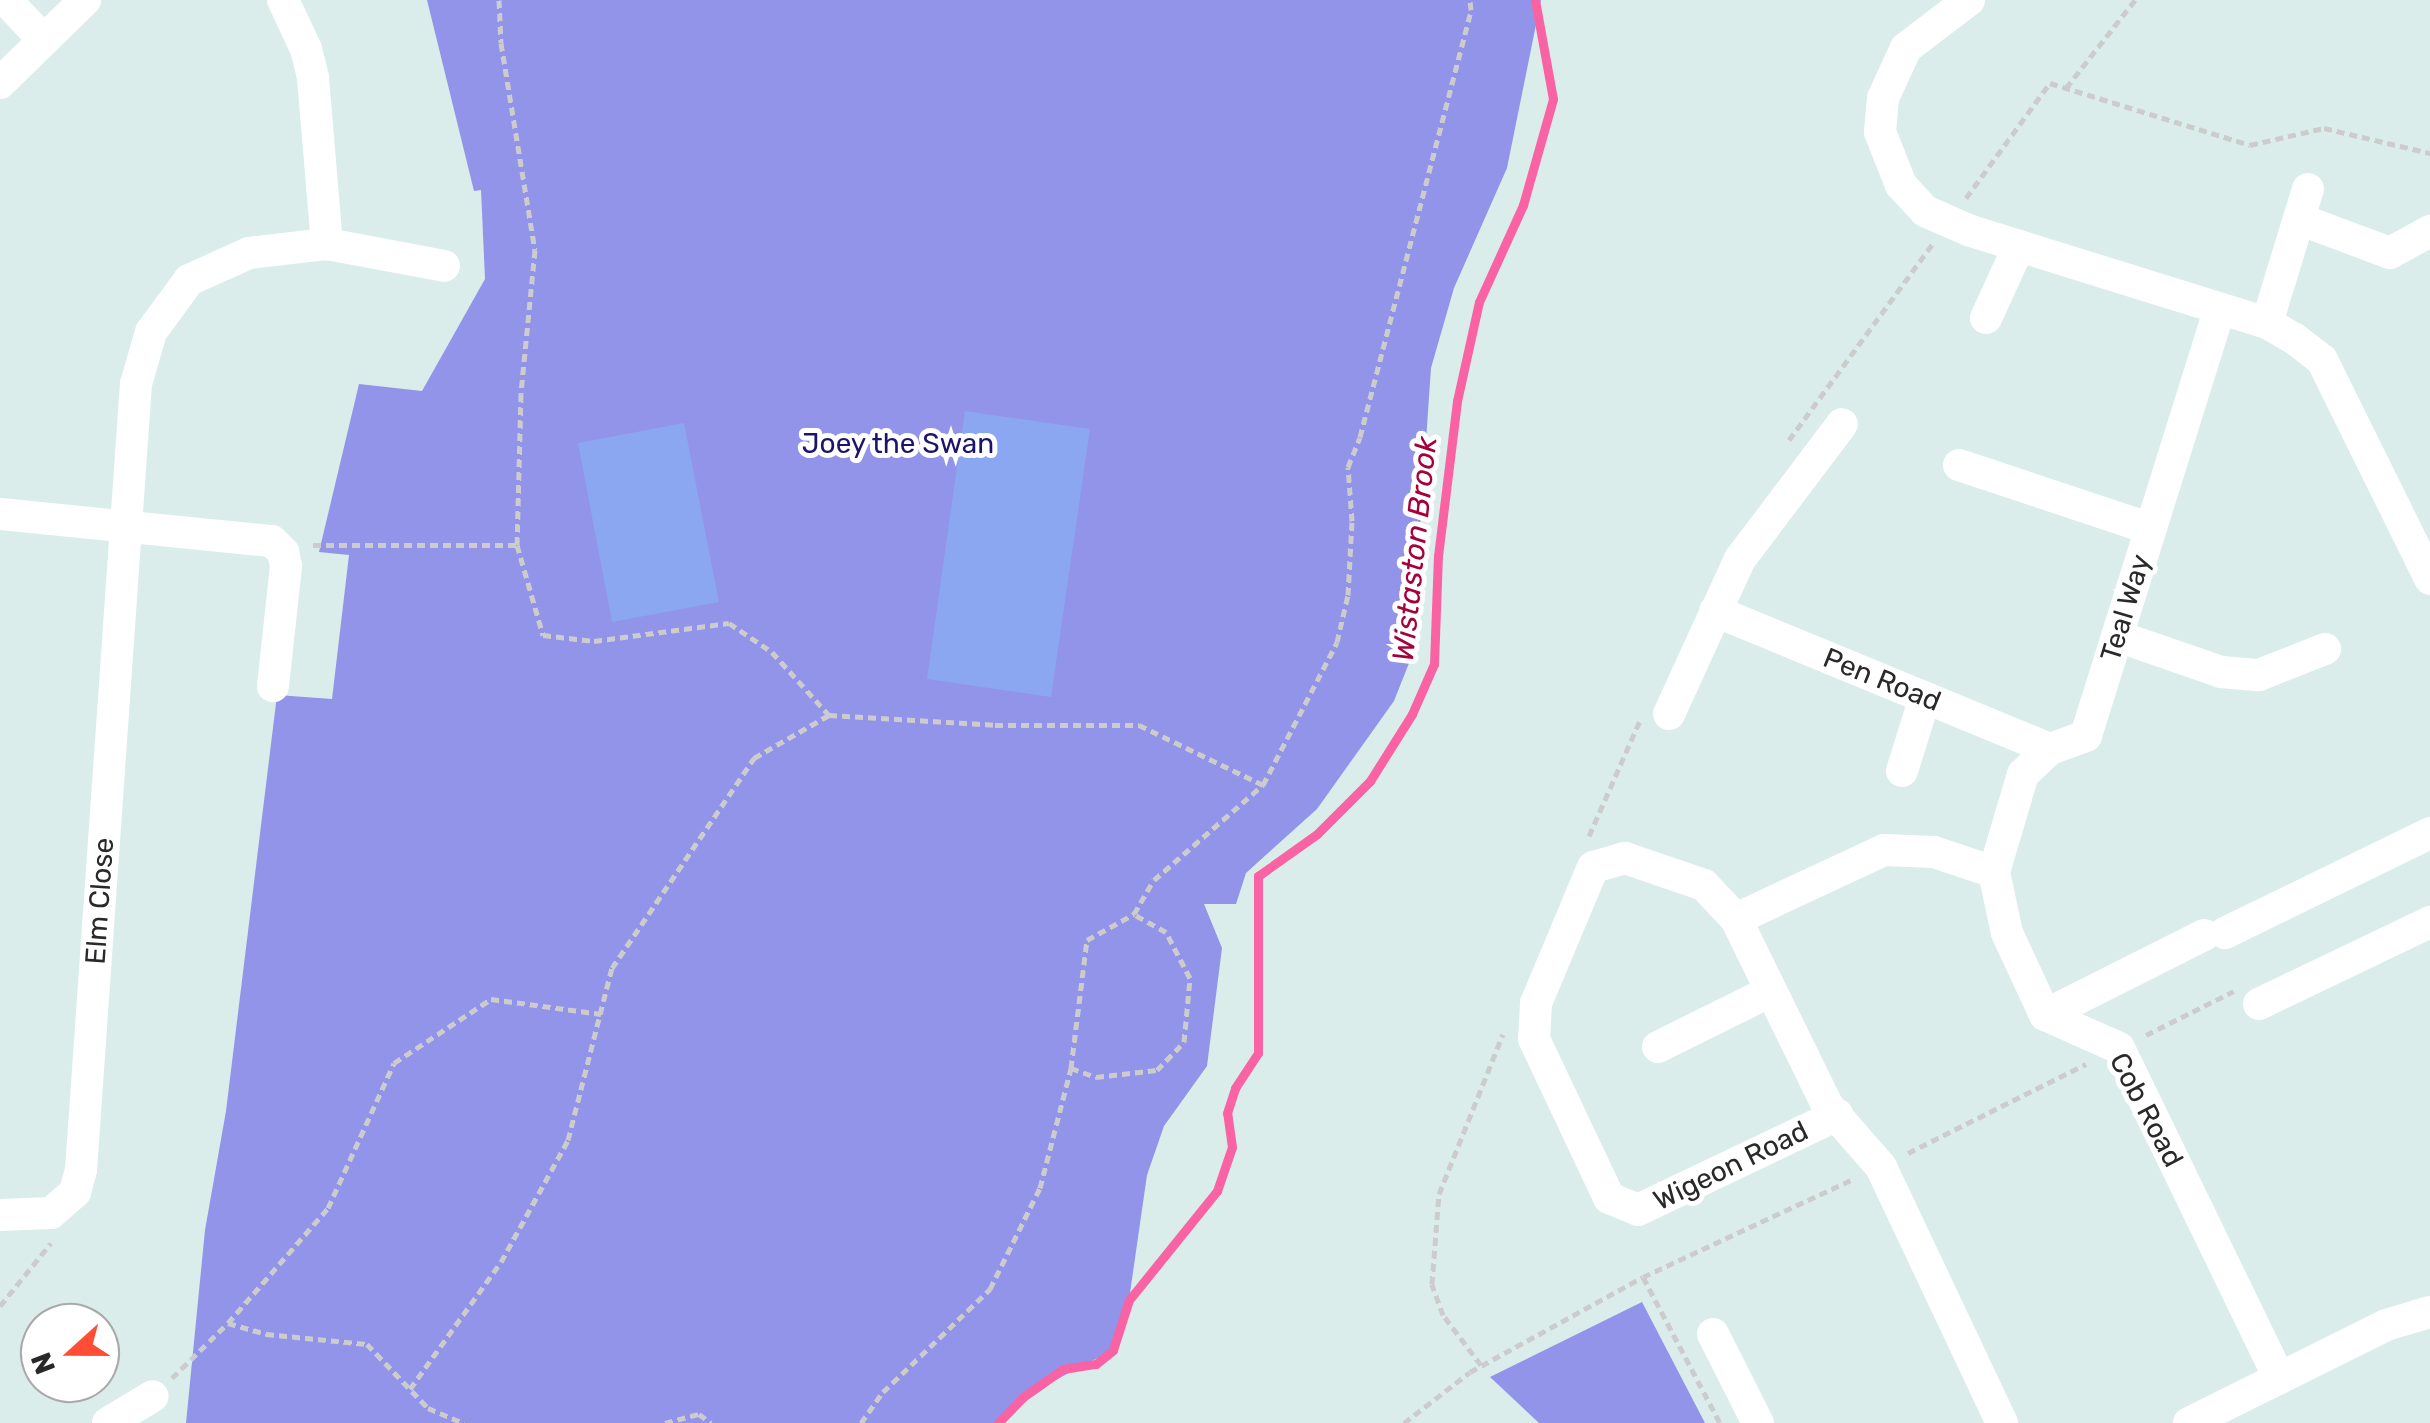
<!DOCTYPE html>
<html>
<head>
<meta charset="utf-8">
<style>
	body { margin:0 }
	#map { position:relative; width:2430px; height:1423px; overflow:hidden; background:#daedeb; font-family:Rubik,sans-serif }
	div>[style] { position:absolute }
	.green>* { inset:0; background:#9194e9 }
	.pitch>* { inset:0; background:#8ca7f1 }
	.stream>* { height:9px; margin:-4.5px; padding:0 4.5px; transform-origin:4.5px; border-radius:4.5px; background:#f963a3 }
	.path>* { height:5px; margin-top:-2.5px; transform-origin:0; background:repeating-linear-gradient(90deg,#ccc 0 8px,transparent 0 13px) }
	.minor>* { height:32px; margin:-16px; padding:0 16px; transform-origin:16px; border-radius:16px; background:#fff }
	span { translate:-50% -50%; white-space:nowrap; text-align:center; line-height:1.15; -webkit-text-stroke:10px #fff; paint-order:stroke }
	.park-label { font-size:28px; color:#1c136d }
	.street-label { font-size:28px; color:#292929 }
	.water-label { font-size:30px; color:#a5023a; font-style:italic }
	.north { position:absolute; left:20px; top:1303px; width:100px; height:100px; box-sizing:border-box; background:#fff; border:2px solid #a9a9a9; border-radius:50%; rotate:249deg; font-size:28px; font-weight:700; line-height:40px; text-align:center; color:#292929 }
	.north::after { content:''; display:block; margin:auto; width:35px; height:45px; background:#ff4e35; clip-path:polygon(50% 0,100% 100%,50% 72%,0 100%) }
</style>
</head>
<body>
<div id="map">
	<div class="green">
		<div style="clip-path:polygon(427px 0,1541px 0,1507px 168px,1454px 288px,1431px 368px,1411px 658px,1394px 701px,1317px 809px,1246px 873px,1236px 904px,1204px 904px,1222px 948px,1207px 1066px,1164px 1126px,1147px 1175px,1129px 1300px,1113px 1350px,1023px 1397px,1004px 1423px,186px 1423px,205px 1230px,226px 1111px,277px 695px,332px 699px,349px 555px,319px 552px,359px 384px,422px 391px,485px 279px,481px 190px,474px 191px)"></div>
		<div style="clip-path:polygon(1642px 1302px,1705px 1423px,1539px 1423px,1490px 1377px)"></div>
	</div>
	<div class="pitch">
		<div style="clip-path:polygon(965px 411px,1090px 429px,1051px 697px,927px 679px)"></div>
		<div style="clip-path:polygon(684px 423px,719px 602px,612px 622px,578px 443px)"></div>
	</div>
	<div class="stream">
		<div style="left:998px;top:1423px;width:36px;rotate:-46deg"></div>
		<div style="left:1023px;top:1397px;width:49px;rotate:-35deg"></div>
		<div style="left:1063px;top:1369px;width:33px;rotate:-9deg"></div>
		<div style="left:1096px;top:1364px;width:22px;rotate:-39deg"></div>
		<div style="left:1113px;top:1350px;width:52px;rotate:-72.3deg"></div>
		<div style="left:1129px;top:1300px;width:140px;rotate:-51.1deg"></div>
		<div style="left:1217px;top:1191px;width:46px;rotate:-71.2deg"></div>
		<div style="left:1232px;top:1147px;width:34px;rotate:-98deg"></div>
		<div style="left:1227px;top:1113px;width:26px;rotate:-72deg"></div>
		<div style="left:1235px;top:1088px;width:42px;rotate:-56.7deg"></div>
		<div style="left:1258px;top:1053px;width:177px;rotate:-90deg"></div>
		<div style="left:1258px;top:876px;width:72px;rotate:-35.4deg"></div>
		<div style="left:1317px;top:834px;width:75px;rotate:-45deg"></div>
		<div style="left:1370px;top:781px;width:79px;rotate:-57.9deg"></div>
		<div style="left:1412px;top:714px;width:55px;rotate:-66.3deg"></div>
		<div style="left:1434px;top:664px;width:108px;rotate:-87.9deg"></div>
		<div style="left:1438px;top:556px;width:156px;rotate:-83deg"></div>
		<div style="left:1457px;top:401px;width:101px;rotate:-77.5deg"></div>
		<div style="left:1479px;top:302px;width:107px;rotate:-65.6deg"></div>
		<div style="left:1523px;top:205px;width:110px;rotate:-74.2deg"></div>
		<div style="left:1553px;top:99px;width:101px;rotate:-100.3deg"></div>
	</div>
	<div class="path">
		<div style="left:499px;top:0;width:43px;rotate:87.3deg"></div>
		<div style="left:501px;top:43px;width:210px;rotate:80.7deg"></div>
		<div style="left:535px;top:250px;width:145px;rotate:95.6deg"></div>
		<div style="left:521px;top:394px;width:151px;rotate:91.5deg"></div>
		<div style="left:2066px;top:88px;width:112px;rotate:-51.9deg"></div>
		<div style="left:1966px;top:198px;width:142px;rotate:-53.9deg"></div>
		<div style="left:2050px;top:83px;width:209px;rotate:17.2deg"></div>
		<div style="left:2250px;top:145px;width:76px;rotate:-12.9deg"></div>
		<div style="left:2324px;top:128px;width:109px;rotate:13.3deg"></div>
		<div style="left:1789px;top:440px;width:244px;rotate:-53.8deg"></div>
		<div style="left:313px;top:545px;width:204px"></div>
		<div style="left:517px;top:545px;width:94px;rotate:73.9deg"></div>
		<div style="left:543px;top:635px;width:51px;rotate:6.7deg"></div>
		<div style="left:594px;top:641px;width:136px;rotate:-7.6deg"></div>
		<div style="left:729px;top:623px;width:52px;rotate:34deg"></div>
		<div style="left:772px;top:652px;width:85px;rotate:47.9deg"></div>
		<div style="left:1589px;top:836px;width:129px;rotate:-66.2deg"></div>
		<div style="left:2146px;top:1035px;width:98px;rotate:-26.6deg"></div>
		<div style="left:1071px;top:1068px;width:27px;rotate:20deg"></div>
		<div style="left:1096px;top:1077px;width:61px;rotate:-6.5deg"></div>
		<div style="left:1157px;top:1070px;width:39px;rotate:-46deg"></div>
		<div style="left:1184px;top:1042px;width:64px;rotate:-84.6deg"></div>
		<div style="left:1190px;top:978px;width:52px;rotate:-117.6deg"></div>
		<div style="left:1166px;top:932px;width:37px;rotate:-151deg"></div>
		<div style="left:1908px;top:1153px;width:199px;rotate:-26.6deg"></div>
		<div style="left:1643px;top:1277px;width:165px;rotate:62.2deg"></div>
		<div style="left:0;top:1306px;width:81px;rotate:-51deg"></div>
		<div style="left:228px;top:1323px;width:152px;rotate:-49deg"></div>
		<div style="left:328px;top:1208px;width:159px;rotate:-65.5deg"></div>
		<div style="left:394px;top:1063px;width:116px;rotate:-33.4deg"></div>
		<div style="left:491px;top:999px;width:111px;rotate:7.8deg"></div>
		<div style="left:1481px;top:1365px;width:63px;rotate:-127.2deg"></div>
		<div style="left:1443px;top:1315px;width:33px;rotate:-110deg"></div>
		<div style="left:1432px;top:1284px;width:90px;rotate:-85.6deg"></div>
		<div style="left:1439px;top:1194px;width:172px;rotate:-68.2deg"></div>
		<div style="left:172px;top:1378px;width:78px;rotate:-44.5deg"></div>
		<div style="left:228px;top:1323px;width:40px;rotate:16deg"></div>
		<div style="left:266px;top:1334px;width:101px;rotate:5.7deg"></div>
		<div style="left:367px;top:1344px;width:88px;rotate:46.4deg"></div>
		<div style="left:428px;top:1408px;width:39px;rotate:23deg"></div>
		<div style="left:410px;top:1389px;width:156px;rotate:-54.4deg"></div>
		<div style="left:501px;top:1262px;width:139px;rotate:-61.2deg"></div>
		<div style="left:568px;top:1140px;width:178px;rotate:-75.7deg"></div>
		<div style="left:612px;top:968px;width:254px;rotate:-55.9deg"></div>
		<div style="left:754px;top:758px;width:86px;rotate:-29.8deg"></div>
		<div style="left:829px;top:715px;width:166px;rotate:3.4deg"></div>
		<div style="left:995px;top:725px;width:144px"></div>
		<div style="left:1139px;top:725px;width:138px;rotate:25.8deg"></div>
		<div style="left:665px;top:1423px;width:35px;rotate:-15deg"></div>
		<div style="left:699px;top:1414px;width:15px;rotate:37deg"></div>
		<div style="left:861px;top:1423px;width:38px;rotate:-55deg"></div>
		<div style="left:883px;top:1392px;width:149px;rotate:-43.9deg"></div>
		<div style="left:990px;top:1289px;width:113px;rotate:-63.7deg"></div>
		<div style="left:1040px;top:1188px;width:124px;rotate:-75.5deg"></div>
		<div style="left:1071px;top:1068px;width:129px;rotate:-82.9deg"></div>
		<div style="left:1087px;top:940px;width:54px;rotate:-29deg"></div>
		<div style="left:1134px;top:914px;width:39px;rotate:-60deg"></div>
		<div style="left:1154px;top:880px;width:145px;rotate:-41.1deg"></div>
		<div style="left:1263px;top:785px;width:161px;rotate:-62.6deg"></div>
		<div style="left:1337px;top:642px;width:48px;rotate:-76.8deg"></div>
		<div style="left:1348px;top:595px;width:74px;rotate:-86.9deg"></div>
		<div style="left:1352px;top:521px;width:54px;rotate:-94.2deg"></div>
		<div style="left:1348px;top:467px;width:32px;rotate:-68deg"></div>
		<div style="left:1360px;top:437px;width:441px;rotate:-75.4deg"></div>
		<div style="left:1471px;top:10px;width:10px;rotate:-96deg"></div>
		<div style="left:1404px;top:1423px;width:83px;rotate:-37.7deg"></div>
		<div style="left:1470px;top:1372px;width:197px;rotate:-28.8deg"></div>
		<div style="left:1643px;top:1277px;width:232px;rotate:-25deg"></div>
	</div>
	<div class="minor">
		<div style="left:6px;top:0;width:55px;rotate:46.5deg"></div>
		<div style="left:283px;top:0;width:54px;rotate:64.9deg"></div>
		<div style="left:306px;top:49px;width:30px;rotate:76deg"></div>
		<div style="left:313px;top:78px;width:167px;rotate:85.2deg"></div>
		<div style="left:1969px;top:0;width:79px;rotate:142.7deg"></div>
		<div style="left:1906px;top:48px;width:55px;rotate:114.7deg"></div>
		<div style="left:1883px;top:98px;width:34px;rotate:95deg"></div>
		<div style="left:1880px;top:132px;width:57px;rotate:68.4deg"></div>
		<div style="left:1901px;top:185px;width:35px;rotate:47deg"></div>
		<div style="left:1925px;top:211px;width:47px;rotate:23.8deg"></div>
		<div style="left:1968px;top:230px;width:313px;rotate:17.3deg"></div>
		<div style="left:2267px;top:323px;width:32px;rotate:30deg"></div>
		<div style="left:2295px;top:339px;width:34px;rotate:38deg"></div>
		<div style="left:2322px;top:360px;width:244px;rotate:63.7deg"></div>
		<div style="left:0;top:83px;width:119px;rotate:-44.3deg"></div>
		<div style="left:2299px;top:219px;width:97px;rotate:20.5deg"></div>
		<div style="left:2390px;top:253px;width:46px;rotate:-28.8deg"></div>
		<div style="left:2219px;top:311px;width:445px;rotate:107.4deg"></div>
		<div style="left:2086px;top:736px;width:38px;rotate:160deg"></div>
		<div style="left:2050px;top:749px;width:37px;rotate:137deg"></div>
		<div style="left:2023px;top:774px;width:102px;rotate:106.5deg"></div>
		<div style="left:1994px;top:872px;width:62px;rotate:78deg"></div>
		<div style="left:2007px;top:933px;width:90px;rotate:65.1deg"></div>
		<div style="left:2045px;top:1015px;width:81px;rotate:24deg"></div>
		<div style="left:2119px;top:1048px;width:367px;rotate:64.1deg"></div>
		<div style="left:1986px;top:318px;width:79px;rotate:-65.4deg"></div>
		<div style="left:2267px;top:323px;width:140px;rotate:-73deg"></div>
		<div style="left:1959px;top:465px;width:202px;rotate:18.4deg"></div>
		<div style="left:0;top:514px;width:273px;rotate:5.7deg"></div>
		<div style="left:272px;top:541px;width:16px;rotate:45deg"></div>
		<div style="left:283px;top:552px;width:14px;rotate:78deg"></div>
		<div style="left:286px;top:566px;width:121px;rotate:96.2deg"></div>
		<div style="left:1715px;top:611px;width:362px;rotate:22.4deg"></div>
		<div style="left:2117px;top:636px;width:110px;rotate:19.1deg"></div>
		<div style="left:2221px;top:672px;width:38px;rotate:5deg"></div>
		<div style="left:2259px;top:675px;width:71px;rotate:-21.5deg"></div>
		<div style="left:1669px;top:714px;width:170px;rotate:-65.4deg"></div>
		<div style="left:1740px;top:559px;width:169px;rotate:-52.9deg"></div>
		<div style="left:1902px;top:771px;width:77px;rotate:-72.7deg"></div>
		<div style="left:1994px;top:872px;width:63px;rotate:-161.6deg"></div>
		<div style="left:1934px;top:852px;width:50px;rotate:-177.7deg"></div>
		<div style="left:1884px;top:850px;width:163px;rotate:155deg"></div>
		<div style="left:1736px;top:919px;width:207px;rotate:63.9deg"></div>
		<div style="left:1827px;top:1105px;width:82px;rotate:48.9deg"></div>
		<div style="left:1881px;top:1167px;width:283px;rotate:64.7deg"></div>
		<div style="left:1736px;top:919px;width:47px;rotate:-133.3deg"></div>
		<div style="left:1704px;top:885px;width:83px;rotate:-161.1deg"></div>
		<div style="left:1625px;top:858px;width:33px;rotate:164deg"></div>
		<div style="left:1593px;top:867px;width:147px;rotate:112.7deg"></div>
		<div style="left:1536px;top:1003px;width:36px;rotate:93deg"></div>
		<div style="left:1534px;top:1039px;width:176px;rotate:64.7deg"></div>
		<div style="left:1609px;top:1198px;width:31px;rotate:22deg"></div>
		<div style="left:1638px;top:1210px;width:221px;rotate:-25.5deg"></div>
		<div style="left:2225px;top:933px;width:228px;rotate:-26deg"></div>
		<div style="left:2259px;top:1004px;width:190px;rotate:-25.6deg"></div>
		<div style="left:2045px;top:1015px;width:178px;rotate:-26.7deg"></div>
		<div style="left:1658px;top:1047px;width:126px;rotate:-26.4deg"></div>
		<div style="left:0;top:1215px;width:51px;rotate:-2.2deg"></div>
		<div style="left:51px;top:1213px;width:32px;rotate:-41deg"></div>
		<div style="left:75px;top:1192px;width:23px;rotate:-75deg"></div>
		<div style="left:81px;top:1170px;width:788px;rotate:-86deg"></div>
		<div style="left:136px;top:384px;width:54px;rotate:-73.9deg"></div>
		<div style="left:151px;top:332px;width:64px;rotate:-53.8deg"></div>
		<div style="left:189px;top:280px;width:66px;rotate:-24.2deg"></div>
		<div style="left:249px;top:253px;width:79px;rotate:-6.6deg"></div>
		<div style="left:327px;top:244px;width:119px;rotate:10.6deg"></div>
		<div style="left:1713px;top:1334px;width:100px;rotate:63.2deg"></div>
		<div style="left:108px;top:1423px;width:52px;rotate:-31deg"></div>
		<div style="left:2189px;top:1423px;width:220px;rotate:-26.4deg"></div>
		<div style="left:2386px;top:1325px;width:46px;rotate:-16.5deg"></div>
	</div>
	<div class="park-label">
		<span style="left:898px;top:444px">Joey the Swan</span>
	</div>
	<div class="street-label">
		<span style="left:2126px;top:608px;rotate:-73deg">Teal Way</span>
		<span style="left:1882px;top:680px;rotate:22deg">Pen Road</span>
		<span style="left:100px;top:901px;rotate:-86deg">Elm Close</span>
		<span style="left:2146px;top:1110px;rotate:62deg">Cob Road</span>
		<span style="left:1731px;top:1166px;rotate:-26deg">Wigeon Road</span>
	</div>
	<div class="water-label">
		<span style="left:1415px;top:549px;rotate:-84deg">Wistaston Brook</span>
	</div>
	<div class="north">N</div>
</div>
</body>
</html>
